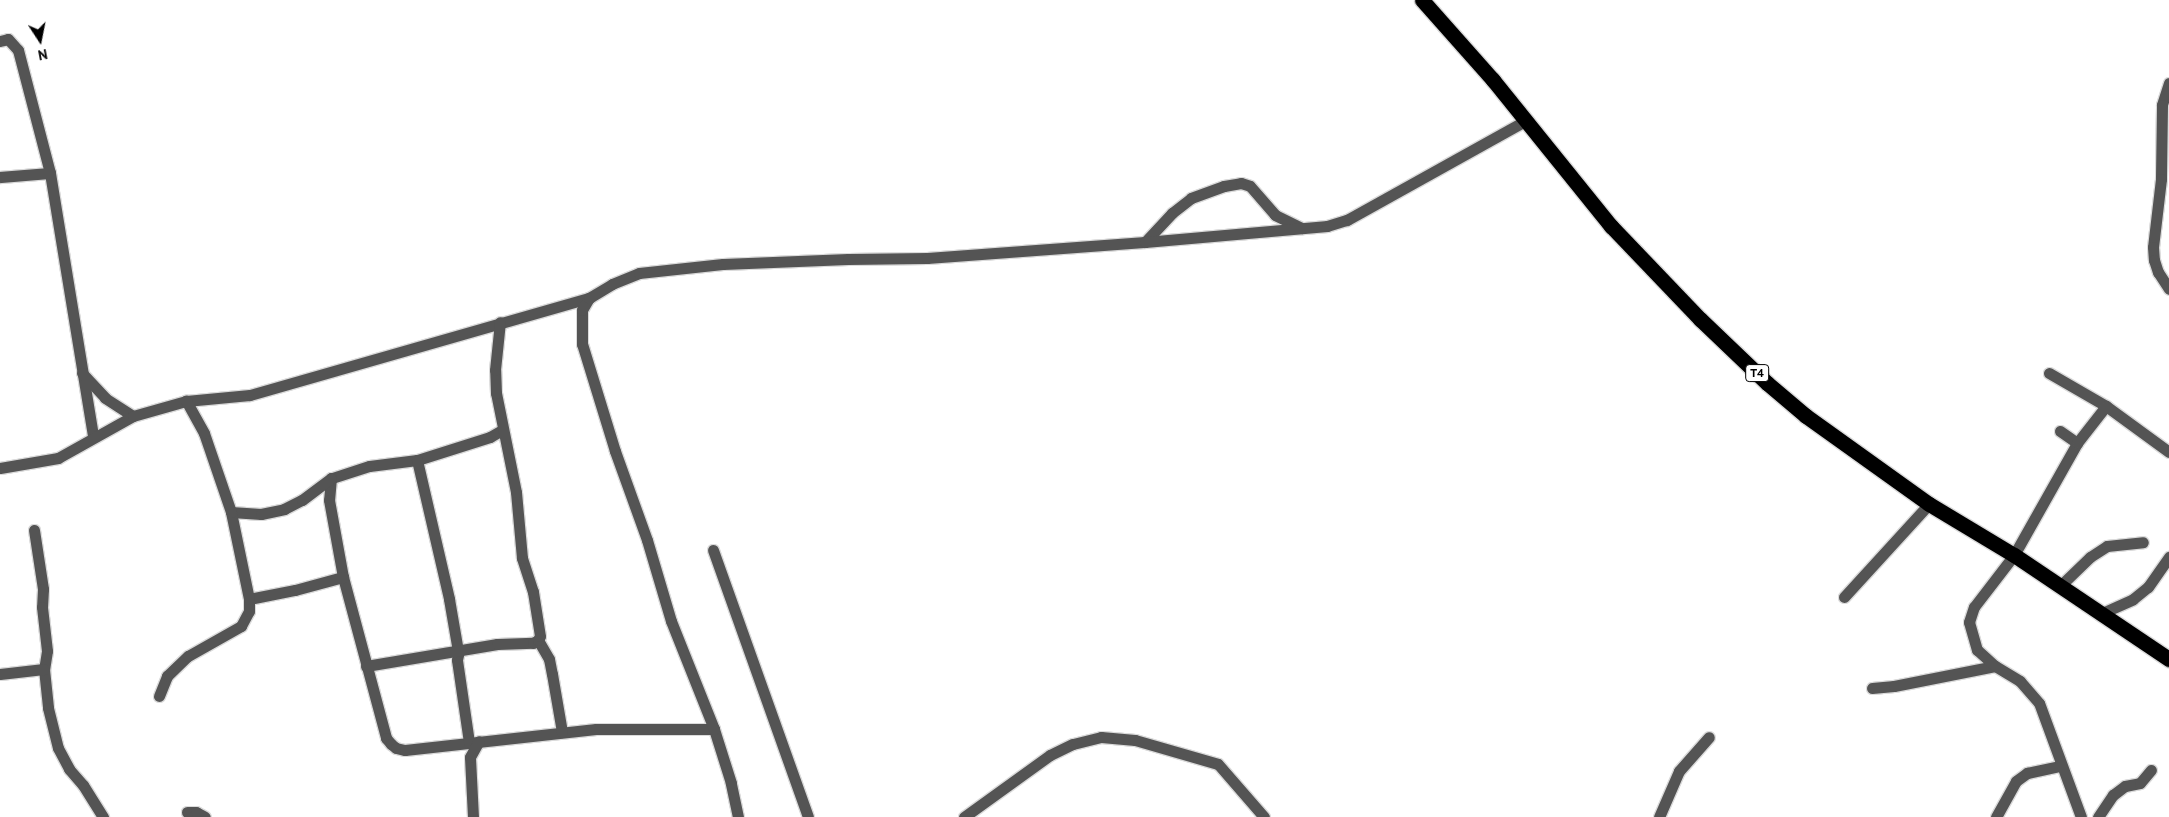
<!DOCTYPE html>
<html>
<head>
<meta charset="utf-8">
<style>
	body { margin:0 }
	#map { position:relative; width:2169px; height:817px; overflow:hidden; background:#fff; font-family:"PT Sans",sans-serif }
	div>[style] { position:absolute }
	.roads { filter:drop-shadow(1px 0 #dbdbdb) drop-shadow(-1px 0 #dbdbdb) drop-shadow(0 1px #dbdbdb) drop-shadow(0 -1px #dbdbdb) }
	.minor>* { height:11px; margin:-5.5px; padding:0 5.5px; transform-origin:5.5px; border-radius:5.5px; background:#545454 }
	.highway>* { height:15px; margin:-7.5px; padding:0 7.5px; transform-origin:7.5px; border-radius:7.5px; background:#000 }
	span { translate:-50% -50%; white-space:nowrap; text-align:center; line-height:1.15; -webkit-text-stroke:4px #fff; paint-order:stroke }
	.shield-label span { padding:1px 4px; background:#fff; border:1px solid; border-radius:4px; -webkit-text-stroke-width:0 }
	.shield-label { font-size:12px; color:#000; font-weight:700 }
	.north { position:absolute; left:15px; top:15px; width:50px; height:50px; -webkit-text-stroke:4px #fff; paint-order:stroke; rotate:169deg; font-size:14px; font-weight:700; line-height:20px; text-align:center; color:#000 }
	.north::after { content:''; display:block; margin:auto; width:18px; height:22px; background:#000; clip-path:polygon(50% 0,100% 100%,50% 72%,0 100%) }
</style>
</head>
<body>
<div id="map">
	<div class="roads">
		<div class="minor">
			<div style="left:0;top:41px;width:8px;rotate:-14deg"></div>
			<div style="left:8px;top:39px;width:15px;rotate:48deg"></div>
			<div style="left:18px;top:50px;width:127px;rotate:75.4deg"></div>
			<div style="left:50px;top:173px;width:267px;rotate:80.7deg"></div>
			<div style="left:2169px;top:83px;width:23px;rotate:108deg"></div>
			<div style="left:2162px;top:105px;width:74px;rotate:90.8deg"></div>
			<div style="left:2161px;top:179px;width:68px;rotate:96.7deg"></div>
			<div style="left:2153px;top:247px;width:13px;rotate:86deg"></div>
			<div style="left:2154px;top:260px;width:13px;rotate:72deg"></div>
			<div style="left:2158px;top:272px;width:20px;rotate:57deg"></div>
			<div style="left:0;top:177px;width:50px;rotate:-4.6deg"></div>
			<div style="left:1145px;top:242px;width:40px;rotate:-47deg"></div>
			<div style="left:1172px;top:213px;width:24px;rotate:-38deg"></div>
			<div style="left:1191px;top:198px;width:35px;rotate:-20deg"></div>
			<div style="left:1224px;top:186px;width:17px;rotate:-10deg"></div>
			<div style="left:1241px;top:183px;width:9px;rotate:18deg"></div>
			<div style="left:1250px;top:186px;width:38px;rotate:49deg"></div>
			<div style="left:1275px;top:215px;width:30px;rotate:26deg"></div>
			<div style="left:82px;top:373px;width:34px;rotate:47deg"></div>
			<div style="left:105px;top:398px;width:33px;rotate:33deg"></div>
			<div style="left:2049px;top:373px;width:66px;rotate:30.1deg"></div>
			<div style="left:2106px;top:406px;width:78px;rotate:36.1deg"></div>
			<div style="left:502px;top:430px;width:14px;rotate:150deg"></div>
			<div style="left:490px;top:437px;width:77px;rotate:162.5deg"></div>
			<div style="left:417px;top:460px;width:48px;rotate:172.9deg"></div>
			<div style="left:369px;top:466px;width:40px;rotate:162deg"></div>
			<div style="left:331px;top:478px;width:22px;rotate:95deg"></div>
			<div style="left:329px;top:500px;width:78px;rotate:79.7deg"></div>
			<div style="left:343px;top:577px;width:167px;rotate:75deg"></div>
			<div style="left:386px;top:738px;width:8px;rotate:50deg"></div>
			<div style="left:391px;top:744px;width:6px;rotate:39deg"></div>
			<div style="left:396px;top:748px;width:9px;rotate:13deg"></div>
			<div style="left:405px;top:750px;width:192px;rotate:-6.3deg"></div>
			<div style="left:596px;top:729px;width:118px"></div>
			<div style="left:2060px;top:431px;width:21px;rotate:35deg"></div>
			<div style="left:417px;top:460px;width:143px;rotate:77deg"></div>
			<div style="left:449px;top:599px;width:53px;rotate:80.2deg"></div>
			<div style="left:0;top:468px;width:59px;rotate:-9.8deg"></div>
			<div style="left:58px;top:458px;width:86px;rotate:-29.2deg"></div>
			<div style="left:133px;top:416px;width:55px;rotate:-15.8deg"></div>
			<div style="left:186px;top:401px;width:64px;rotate:-5.4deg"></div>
			<div style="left:250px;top:395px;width:353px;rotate:-16deg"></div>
			<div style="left:231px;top:512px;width:30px;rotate:4deg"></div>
			<div style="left:261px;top:514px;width:24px;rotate:-12deg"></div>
			<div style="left:284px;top:509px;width:20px;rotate:-27deg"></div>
			<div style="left:302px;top:500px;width:36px;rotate:-37deg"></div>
			<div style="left:34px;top:530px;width:60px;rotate:81.3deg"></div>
			<div style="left:43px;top:589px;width:18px;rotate:93deg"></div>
			<div style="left:42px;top:607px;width:44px;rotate:83.5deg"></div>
			<div style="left:47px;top:651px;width:18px;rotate:99deg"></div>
			<div style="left:44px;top:669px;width:39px;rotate:84deg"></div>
			<div style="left:48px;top:708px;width:41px;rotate:76deg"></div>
			<div style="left:58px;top:748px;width:24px;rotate:62deg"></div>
			<div style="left:69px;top:769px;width:21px;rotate:49deg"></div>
			<div style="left:83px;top:785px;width:38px;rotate:58deg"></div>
			<div style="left:713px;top:550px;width:283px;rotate:70.4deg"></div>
			<div style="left:2059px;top:587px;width:43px;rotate:-44.1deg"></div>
			<div style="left:2090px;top:557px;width:20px;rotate:-33deg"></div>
			<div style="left:2107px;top:546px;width:36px;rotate:-6deg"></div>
			<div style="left:1844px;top:597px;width:126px;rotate:-47.6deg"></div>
			<div style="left:249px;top:599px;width:47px;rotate:-11.1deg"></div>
			<div style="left:295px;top:590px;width:50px;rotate:-15.2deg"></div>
			<div style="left:2100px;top:614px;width:36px;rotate:-24deg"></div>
			<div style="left:2133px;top:599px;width:19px;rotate:-39deg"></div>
			<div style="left:2148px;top:587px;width:37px;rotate:-55deg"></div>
			<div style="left:538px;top:640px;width:22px;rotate:60deg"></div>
			<div style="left:549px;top:659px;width:15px;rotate:79deg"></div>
			<div style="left:552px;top:674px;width:59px;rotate:80.2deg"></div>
			<div style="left:459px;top:651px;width:9px;rotate:103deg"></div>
			<div style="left:457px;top:660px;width:83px;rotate:81.7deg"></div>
			<div style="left:366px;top:666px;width:133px;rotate:-9.5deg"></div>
			<div style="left:497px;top:644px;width:36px;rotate:-2deg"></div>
			<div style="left:533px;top:643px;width:6px;rotate:-31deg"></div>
			<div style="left:538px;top:640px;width:4px;rotate:-63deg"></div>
			<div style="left:540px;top:636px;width:45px;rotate:-99deg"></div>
			<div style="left:533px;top:592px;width:36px;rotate:-108deg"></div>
			<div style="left:522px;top:558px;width:66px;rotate:-95.2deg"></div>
			<div style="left:516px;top:492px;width:101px;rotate:-101.4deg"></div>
			<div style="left:496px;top:393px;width:23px;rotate:-92deg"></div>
			<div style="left:495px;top:370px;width:48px;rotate:-84.1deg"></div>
			<div style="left:0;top:674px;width:44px;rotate:-6.5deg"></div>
			<div style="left:1872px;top:688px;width:22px;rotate:-5deg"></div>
			<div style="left:1894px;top:686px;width:103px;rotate:-11.2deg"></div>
			<div style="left:159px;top:696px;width:22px;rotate:-68deg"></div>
			<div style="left:167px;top:676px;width:29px;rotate:-44deg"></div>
			<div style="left:188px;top:656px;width:61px;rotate:-29.5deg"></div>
			<div style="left:241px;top:626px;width:17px;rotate:-62deg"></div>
			<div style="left:249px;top:611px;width:12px;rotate:-90deg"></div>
			<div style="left:249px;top:599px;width:89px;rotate:-101.7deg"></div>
			<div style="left:231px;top:512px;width:83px;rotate:-108.9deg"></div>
			<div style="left:204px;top:433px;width:37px;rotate:-119deg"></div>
			<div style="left:187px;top:812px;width:9px"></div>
			<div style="left:196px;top:812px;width:10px;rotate:29deg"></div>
			<div style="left:473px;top:817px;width:60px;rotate:-92.9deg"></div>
			<div style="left:470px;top:757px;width:18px;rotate:-61deg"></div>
			<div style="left:738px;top:817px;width:35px;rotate:-102deg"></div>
			<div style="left:731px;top:783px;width:57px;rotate:-107.5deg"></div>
			<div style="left:714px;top:729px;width:116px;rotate:-111.7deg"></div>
			<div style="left:671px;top:621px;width:84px;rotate:-106.5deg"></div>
			<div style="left:647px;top:540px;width:95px;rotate:-109.8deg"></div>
			<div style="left:615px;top:451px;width:112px;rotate:-107.1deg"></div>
			<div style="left:582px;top:344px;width:34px;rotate:-90deg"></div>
			<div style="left:582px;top:310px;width:14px;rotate:-60deg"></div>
			<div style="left:589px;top:298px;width:27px;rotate:-31deg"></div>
			<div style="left:612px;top:284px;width:29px;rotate:-22deg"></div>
			<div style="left:639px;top:273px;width:84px;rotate:-6.1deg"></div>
			<div style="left:723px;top:264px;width:125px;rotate:-2.3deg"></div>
			<div style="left:848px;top:259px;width:79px;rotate:-0.7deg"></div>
			<div style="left:927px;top:258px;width:219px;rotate:-4.2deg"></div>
			<div style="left:1145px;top:242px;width:183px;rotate:-5deg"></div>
			<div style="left:1327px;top:226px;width:21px;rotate:-17deg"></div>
			<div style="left:1347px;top:220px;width:204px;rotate:-29.1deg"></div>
			<div style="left:964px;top:817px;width:106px;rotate:-35.8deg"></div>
			<div style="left:1050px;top:755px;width:25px;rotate:-26deg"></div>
			<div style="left:1073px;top:744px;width:29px;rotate:-14deg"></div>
			<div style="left:1101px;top:737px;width:34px;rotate:5deg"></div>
			<div style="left:1135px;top:740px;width:86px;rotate:16.1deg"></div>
			<div style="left:1218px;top:764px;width:70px;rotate:49deg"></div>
			<div style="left:1659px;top:817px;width:50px;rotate:-66.5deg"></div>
			<div style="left:1679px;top:771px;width:45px;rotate:-48.6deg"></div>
			<div style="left:1996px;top:817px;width:41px;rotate:-60.9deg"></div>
			<div style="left:2016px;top:781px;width:14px;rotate:-36deg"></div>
			<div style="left:2027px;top:773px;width:34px;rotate:-12deg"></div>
			<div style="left:2081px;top:817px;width:121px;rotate:-110.2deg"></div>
			<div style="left:2039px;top:703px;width:29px;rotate:-131deg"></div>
			<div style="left:2020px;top:681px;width:29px;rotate:-149deg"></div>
			<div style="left:1995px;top:666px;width:24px;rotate:-138deg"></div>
			<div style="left:1977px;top:650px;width:29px;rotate:-106deg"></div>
			<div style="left:1969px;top:622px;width:16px;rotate:-72deg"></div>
			<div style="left:1974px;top:607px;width:66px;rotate:-52.4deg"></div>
			<div style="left:2014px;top:555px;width:129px;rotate:-60.6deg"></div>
			<div style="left:2077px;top:443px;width:47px;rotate:-51.9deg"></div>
			<div style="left:2098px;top:817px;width:27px;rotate:-56deg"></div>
			<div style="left:2113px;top:795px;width:15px;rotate:-37deg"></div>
			<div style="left:2125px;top:786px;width:15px;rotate:-11deg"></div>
			<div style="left:2140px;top:783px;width:17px;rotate:-50deg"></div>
		</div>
		<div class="highway">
			<div style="left:1422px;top:0;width:107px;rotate:48.4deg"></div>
			<div style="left:1493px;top:80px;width:188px;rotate:51.1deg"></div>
			<div style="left:1611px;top:226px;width:129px;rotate:46.3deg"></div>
			<div style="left:1700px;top:319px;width:93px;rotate:43.7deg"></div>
			<div style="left:1767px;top:383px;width:51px;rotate:40.2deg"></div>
			<div style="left:1806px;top:416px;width:151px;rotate:35.6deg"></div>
			<div style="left:1929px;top:504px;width:99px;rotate:31deg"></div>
			<div style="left:2014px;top:555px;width:187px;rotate:33.9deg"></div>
		</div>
	</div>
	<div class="shield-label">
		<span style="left:1757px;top:373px">T4</span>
	</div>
	<div class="north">N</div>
</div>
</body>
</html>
